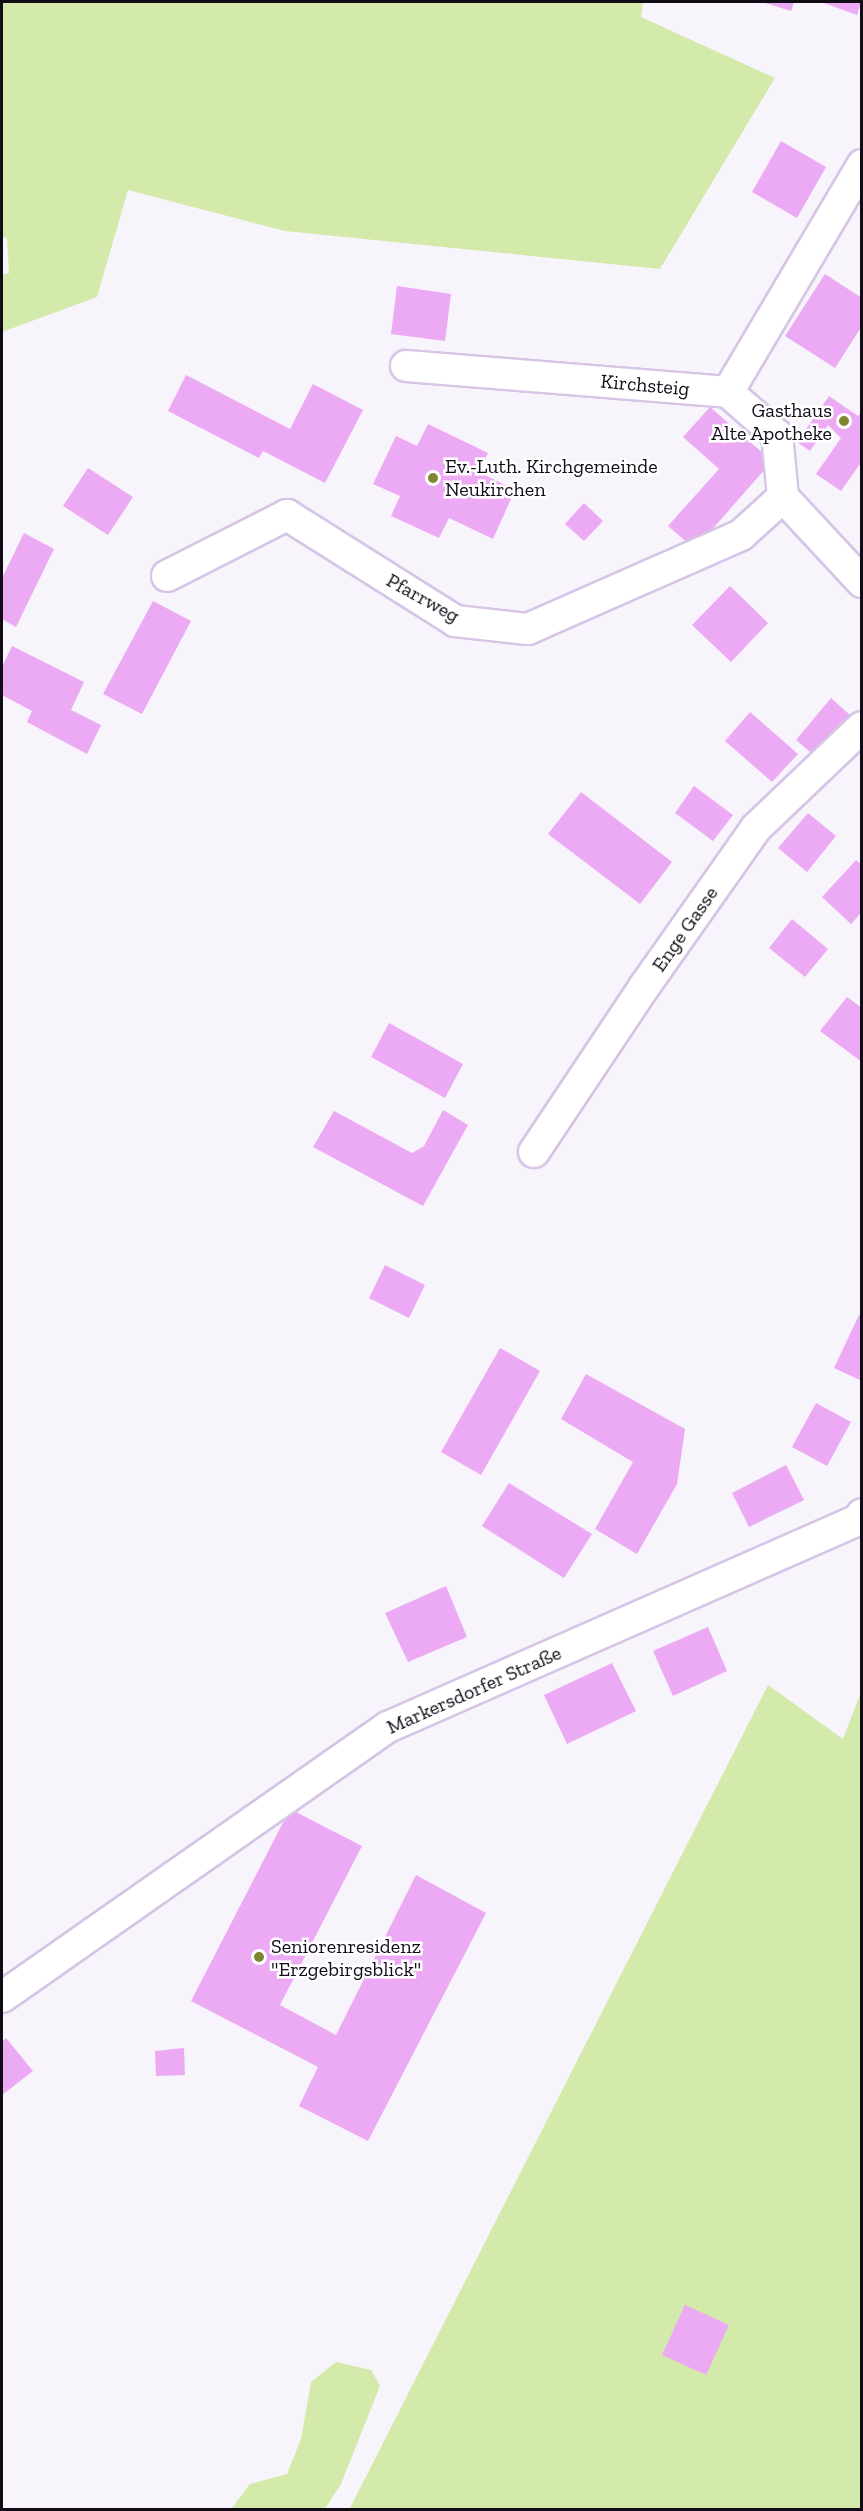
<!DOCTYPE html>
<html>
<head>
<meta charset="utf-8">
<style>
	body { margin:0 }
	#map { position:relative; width:863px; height:2511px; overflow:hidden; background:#f8f4fb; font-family:"Zilla Slab",serif }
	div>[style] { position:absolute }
	.green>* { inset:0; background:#d3eaab }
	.building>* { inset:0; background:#eca9f4 }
	.roads { filter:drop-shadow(2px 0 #d6c5e6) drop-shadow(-2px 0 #d6c5e6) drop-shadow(0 2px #d6c5e6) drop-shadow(0 -2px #d6c5e6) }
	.street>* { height:30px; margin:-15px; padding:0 15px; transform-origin:15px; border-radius:15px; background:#fff }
	.dots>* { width:16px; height:16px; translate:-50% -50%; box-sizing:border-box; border:3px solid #fff; border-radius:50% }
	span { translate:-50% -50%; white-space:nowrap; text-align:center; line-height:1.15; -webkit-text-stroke:5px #fff; paint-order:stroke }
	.street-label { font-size:20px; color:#110b16 }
	.poi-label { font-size:20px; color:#110b16 }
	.right { translate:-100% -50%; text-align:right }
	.left { translate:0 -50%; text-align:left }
	.frame { position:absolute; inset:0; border:3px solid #110b16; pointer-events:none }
</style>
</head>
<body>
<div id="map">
	<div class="green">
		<div style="clip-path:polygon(2px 2px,643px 2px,641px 17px,775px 78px,660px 269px,285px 231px,128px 190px,97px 297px,2px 332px,2px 275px,9px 273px,7px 238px,2px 237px)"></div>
		<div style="clip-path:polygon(768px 1685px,843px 1739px,861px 1692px,861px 2509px,349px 2510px)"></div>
		<div style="clip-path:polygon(336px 2362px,371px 2370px,380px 2386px,341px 2484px,325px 2509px,231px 2509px,250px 2484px,287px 2474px,301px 2439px,311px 2382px)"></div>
	</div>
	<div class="building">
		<div style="clip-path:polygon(762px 2px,794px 2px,791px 11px)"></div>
		<div style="clip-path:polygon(821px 2px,861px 2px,857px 15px)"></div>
		<div style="clip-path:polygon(781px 141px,826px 167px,797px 218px,752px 192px)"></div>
		<div style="clip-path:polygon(825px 274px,862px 298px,862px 326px,835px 368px,785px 336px)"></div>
		<div style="clip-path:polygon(397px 286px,451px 294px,445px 341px,391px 334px)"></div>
		<div style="clip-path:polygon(186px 375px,290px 429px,313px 384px,363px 410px,325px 483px,263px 451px,259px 458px,168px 411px)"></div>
		<div style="clip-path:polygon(829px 396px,858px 416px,862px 411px,862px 461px,841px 491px,816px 474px,841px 438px,828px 425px,810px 451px,797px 442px)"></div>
		<div style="clip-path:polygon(710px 407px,772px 461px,695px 549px,668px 526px,719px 469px,683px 437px)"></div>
		<div style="clip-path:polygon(428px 424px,488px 453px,479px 472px,515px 490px,493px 539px,449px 518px,439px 538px,391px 516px,400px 496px,373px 484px,396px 436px,417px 446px)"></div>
		<div style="clip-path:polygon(88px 468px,133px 497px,108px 535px,63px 506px)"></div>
		<div style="clip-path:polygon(584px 503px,603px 521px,584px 541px,565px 524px)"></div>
		<div style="clip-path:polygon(24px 533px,54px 549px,16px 627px,2px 619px,2px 578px)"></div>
		<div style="clip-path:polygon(730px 586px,768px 623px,731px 662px,692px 625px)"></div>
		<div style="clip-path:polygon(153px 601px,191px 621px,142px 714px,103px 694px)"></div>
		<div style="clip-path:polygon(12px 646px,84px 682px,71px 710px,101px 725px,87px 754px,27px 722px,32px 711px,2px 695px,2px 667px)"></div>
		<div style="clip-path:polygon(831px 698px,851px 716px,816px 757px,796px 740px)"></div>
		<div style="clip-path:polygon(750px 712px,798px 754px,772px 782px,725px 741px)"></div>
		<div style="clip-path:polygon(694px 786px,733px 815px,713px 841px,675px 813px)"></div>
		<div style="clip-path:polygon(581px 792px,672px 862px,640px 904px,548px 834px)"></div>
		<div style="clip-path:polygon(808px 813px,836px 836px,807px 872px,778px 848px)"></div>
		<div style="clip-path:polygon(856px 860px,862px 865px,862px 912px,851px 924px,822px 897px)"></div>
		<div style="clip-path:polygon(792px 919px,828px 949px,805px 977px,769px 948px)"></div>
		<div style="clip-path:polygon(847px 997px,862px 1008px,862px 1062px,820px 1031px)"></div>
		<div style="clip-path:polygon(389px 1023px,463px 1064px,445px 1098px,371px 1057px)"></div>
		<div style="clip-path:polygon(443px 1110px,468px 1125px,423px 1206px,313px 1147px,334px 1111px,412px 1153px,424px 1146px)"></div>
		<div style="clip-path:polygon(385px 1265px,425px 1285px,409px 1318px,369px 1298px)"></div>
		<div style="clip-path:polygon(859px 1315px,862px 1317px,862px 1381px,834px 1368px)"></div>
		<div style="clip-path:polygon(500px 1348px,540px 1371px,481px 1475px,441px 1452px)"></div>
		<div style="clip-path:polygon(586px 1374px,685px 1429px,677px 1484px,637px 1554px,595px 1529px,633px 1462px,561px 1419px)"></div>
		<div style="clip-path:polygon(816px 1403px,851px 1422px,827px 1466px,792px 1447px)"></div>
		<div style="clip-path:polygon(786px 1465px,804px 1500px,749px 1527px,732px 1493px)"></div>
		<div style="clip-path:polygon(509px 1483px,592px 1534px,564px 1578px,482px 1526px)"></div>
		<div style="clip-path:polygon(446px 1586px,467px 1637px,408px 1662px,385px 1613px)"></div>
		<div style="clip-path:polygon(708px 1627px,727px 1671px,673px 1696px,653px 1651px)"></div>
		<div style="clip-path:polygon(612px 1663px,636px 1711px,567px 1744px,544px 1695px)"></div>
		<div style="clip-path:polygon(290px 1809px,362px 1846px,280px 2005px,336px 2035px,416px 1875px,486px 1913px,368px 2141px,299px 2106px,318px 2067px,191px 2001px)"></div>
		<div style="clip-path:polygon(6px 2038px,33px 2071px,2px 2095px,2px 2042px)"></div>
		<div style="clip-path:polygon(184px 2048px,185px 2075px,156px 2076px,155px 2051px)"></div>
		<div style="clip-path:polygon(685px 2305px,729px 2325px,706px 2375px,662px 2355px)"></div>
	</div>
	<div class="roads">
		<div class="street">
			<div style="left:406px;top:366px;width:323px;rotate:4.6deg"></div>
			<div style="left:728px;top:392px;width:264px;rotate:-59.4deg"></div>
			<div style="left:728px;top:392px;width:65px;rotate:41.3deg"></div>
			<div style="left:777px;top:435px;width:62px;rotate:84.5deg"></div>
			<div style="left:783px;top:497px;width:116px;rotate:47.1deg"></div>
			<div style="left:167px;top:576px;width:135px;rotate:-26.9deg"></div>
			<div style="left:287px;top:515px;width:199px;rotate:32.2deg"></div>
			<div style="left:455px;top:621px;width:73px;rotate:6.3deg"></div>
			<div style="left:528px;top:629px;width:233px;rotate:-23.8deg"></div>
			<div style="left:741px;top:535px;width:57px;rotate:-42.1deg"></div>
			<div style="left:534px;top:1152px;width:198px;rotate:-56.3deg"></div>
			<div style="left:644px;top:987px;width:194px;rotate:-54.8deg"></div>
			<div style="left:756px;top:828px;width:146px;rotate:-43.6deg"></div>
			<div style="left:2px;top:1997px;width:471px;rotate:-35deg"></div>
			<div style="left:388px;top:1727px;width:516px;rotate:-23.78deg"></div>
			<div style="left:860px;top:1519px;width:5px;rotate:-68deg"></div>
		</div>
	</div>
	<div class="dots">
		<div style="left:844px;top:421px;background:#808530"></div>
		<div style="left:433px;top:478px;background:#808530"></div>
		<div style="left:259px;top:1957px;background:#808530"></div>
	</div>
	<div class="street-label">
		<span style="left:645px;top:385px;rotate:5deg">Kirchsteig</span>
		<span style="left:423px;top:598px;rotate:29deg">Pfarrweg</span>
		<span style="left:685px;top:929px;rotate:-55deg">Enge Gasse</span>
		<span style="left:474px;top:1690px;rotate:-24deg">Markersdorfer Straße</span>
	</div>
	<div class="poi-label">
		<span class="right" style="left:832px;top:422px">Gasthaus<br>Alte Apotheke</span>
		<span class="left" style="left:445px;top:478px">Ev.-Luth. Kirchgemeinde<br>Neukirchen</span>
		<span class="left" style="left:271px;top:1958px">Seniorenresidenz<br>"Erzgebirgsblick"</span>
	</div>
	<div class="frame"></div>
</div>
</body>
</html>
